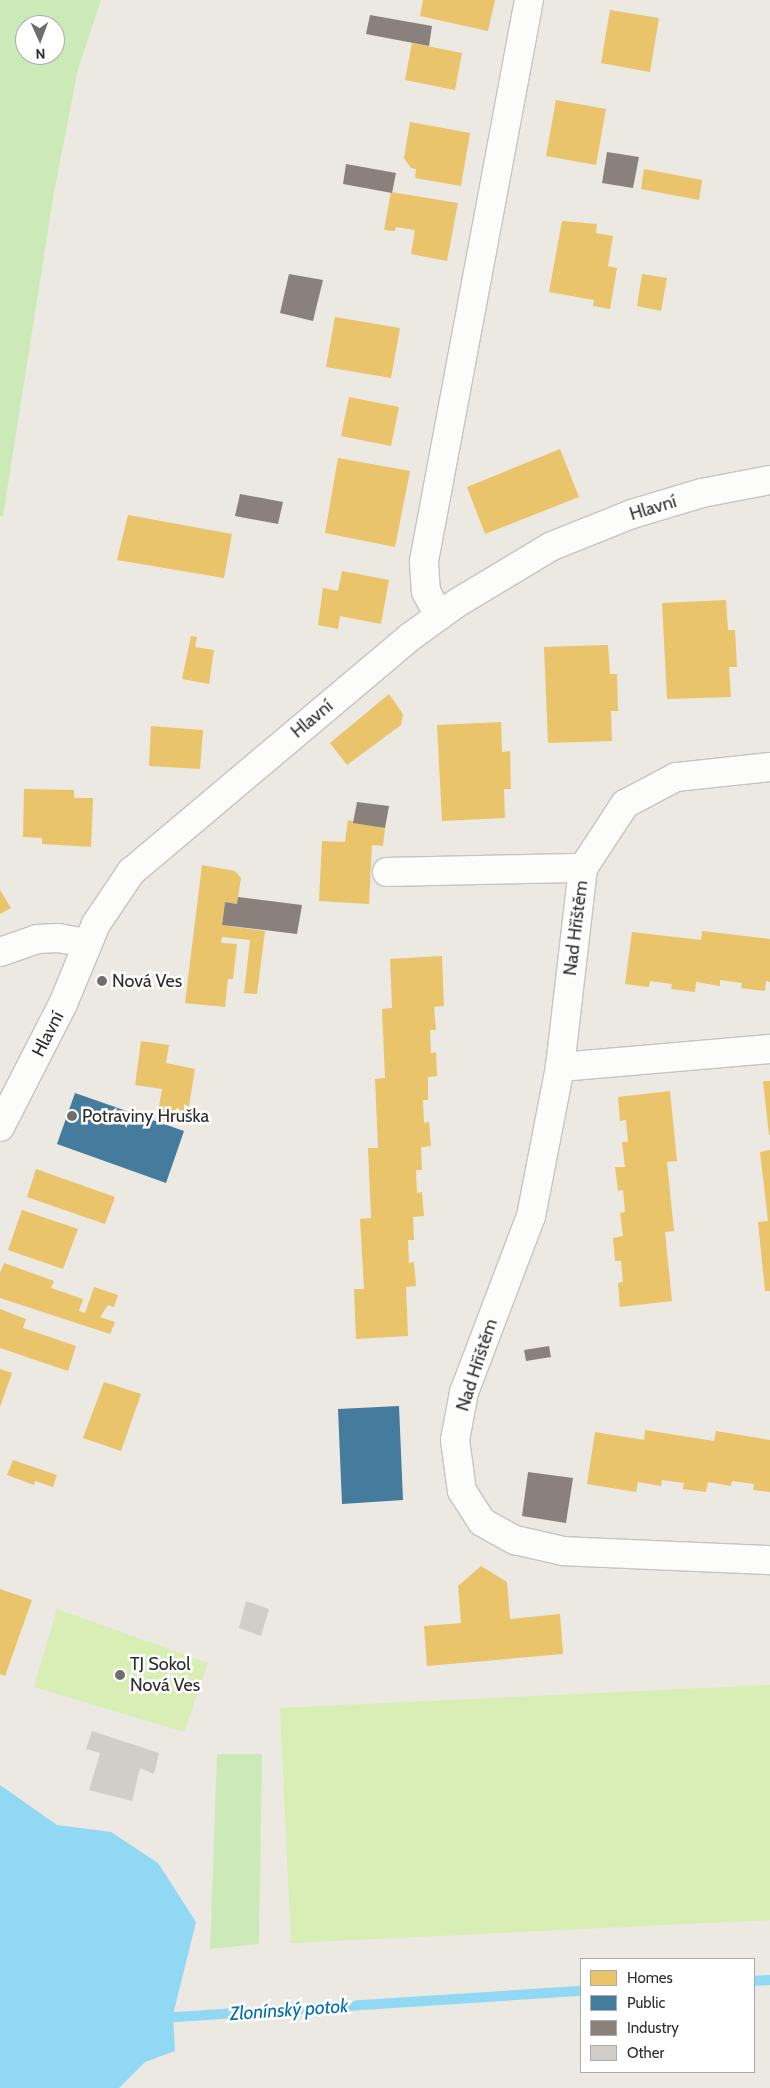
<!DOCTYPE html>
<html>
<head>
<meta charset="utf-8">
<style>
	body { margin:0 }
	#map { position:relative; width:770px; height:2088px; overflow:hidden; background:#ece8e2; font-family:Cabin,sans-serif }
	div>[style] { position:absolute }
	.green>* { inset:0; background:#cceab8 }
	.pitch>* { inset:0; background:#d8eeb5 }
	.water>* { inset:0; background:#90d8f4 }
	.homes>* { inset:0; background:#e9c46a }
	.public>* { inset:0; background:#457b9d }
	.industry>* { inset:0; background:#8a817c }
	.stream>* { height:10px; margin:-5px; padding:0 5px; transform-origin:5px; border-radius:5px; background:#90d8f4 }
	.building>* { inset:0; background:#d1cec9 }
	.roads { filter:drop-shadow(1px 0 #c5c4c4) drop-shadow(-1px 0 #c5c4c4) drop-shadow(0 1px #c5c4c4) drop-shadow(0 -1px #c5c4c4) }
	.minor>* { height:28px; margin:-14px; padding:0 14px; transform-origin:14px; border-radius:14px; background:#fcfcfb }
	.dots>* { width:14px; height:14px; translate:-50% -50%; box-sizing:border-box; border:2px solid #fff; border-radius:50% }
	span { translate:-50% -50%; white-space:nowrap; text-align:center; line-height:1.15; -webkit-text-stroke:5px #fff; paint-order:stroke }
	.street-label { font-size:18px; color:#2d2d2d }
	.poi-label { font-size:18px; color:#2d2d2d }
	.left { translate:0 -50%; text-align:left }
	.water-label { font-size:19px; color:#006fae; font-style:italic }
	.legend { position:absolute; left:580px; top:1958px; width:175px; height:115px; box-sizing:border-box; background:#fff; border:1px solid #ababab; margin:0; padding:6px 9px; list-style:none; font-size:15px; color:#2d2d2d }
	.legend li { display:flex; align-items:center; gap:10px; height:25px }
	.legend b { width:25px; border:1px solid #ababab }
	.north { position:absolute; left:15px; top:15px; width:50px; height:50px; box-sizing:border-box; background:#fff; border:1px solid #ababab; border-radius:50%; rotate:178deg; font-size:14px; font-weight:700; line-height:20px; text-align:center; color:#2d2d2d }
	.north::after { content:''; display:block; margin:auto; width:18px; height:22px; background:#706e6c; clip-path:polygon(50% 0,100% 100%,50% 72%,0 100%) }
</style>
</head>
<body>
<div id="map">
	<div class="green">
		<div style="clip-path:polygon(evenodd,0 0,101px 0,78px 69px,54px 192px,3px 516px,0 516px,0 0,25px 25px,55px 25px,55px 55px,25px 55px,25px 25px)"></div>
		<div style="clip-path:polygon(217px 1754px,262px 1754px,259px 1944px,210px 1949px)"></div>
	</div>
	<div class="pitch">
		<div style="clip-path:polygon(57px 1609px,208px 1663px,184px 1732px,34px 1687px)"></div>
		<div style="clip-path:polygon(770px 1685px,770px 1920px,291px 1943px,280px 1708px)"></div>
	</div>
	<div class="water">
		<div style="clip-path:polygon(0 1785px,57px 1825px,111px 1832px,158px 1863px,196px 1922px,173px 2015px,175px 2051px,145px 2062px,119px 2088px,0 2088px)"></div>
	</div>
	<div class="homes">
		<div style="clip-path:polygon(423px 0,495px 0,488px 31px,420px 16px)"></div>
		<div style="clip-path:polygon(610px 10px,659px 18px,650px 72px,601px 63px)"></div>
		<div style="clip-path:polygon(412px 43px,462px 53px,455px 90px,405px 80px)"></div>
		<div style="clip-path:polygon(556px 100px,606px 109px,596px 165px,546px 156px)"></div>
		<div style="clip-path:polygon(410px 122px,470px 133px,461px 186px,415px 178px,416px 169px,411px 168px,404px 158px)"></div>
		<div style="clip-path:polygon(644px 169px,702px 180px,699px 200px,641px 189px)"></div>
		<div style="clip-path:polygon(391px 192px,458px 203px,447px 261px,411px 254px,415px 230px,396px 227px,395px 231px,384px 230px)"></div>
		<div style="clip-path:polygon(562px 221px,597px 224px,596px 233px,613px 236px,608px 266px,617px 268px,610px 309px,593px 306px,594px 300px,549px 292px)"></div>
		<div style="clip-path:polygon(642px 274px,667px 278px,661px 311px,637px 306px)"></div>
		<div style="clip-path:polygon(335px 317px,400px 328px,391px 378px,326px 367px)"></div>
		<div style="clip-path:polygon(349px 397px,399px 407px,391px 446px,341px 436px)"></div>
		<div style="clip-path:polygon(560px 449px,579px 497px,485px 534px,467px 487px)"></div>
		<div style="clip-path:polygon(338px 458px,410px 471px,395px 547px,325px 533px)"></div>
		<div style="clip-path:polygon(128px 515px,232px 534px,224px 578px,117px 560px)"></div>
		<div style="clip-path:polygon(342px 571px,389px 580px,381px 624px,340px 616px,338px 629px,318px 625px,323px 588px,338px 591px)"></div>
		<div style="clip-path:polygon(726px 600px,728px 630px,735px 630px,737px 667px,729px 667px,731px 697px,667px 699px,662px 603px)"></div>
		<div style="clip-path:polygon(191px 636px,197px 637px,195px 647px,214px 650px,209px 684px,182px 679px)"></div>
		<div style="clip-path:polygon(608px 645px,610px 674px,617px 674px,618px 711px,611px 711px,612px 741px,548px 743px,544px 647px)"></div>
		<div style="clip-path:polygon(389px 694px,403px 714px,401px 725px,347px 765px,330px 743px)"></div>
		<div style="clip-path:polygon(501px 722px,502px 752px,510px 751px,511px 789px,504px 789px,505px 818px,442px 821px,437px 725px)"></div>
		<div style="clip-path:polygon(151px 726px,203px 730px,200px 769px,149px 766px)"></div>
		<div style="clip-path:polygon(24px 789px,74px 790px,74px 798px,93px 798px,91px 847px,42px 844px,42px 838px,23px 837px)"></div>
		<div style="clip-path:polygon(348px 820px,385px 828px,383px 846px,372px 845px,369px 904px,319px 901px,322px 841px,345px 842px)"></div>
		<div style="clip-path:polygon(202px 865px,235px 871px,241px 878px,237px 904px,225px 902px,222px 925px,265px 931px,257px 994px,244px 993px,250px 940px,222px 937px,221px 943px,237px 944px,233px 979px,228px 979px,225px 1007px,185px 1003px)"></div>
		<div style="clip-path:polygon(0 890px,11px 908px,0 914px)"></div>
		<div style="clip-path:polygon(702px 931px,770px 939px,770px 982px,766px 981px,765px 991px,741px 988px,742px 983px,720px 980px,720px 986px,696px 982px,695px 992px,671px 989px,672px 984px,650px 981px,649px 987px,625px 984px,632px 932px,701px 940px)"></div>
		<div style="clip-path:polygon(442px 956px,444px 1006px,434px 1007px,436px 1030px,430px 1030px,431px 1053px,436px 1052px,437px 1076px,428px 1077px,428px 1100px,423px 1100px,424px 1123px,429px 1122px,431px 1146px,421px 1147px,422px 1170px,416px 1170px,417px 1193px,422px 1192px,424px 1216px,413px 1217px,414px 1240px,408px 1240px,409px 1263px,414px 1262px,416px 1286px,406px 1287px,408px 1336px,356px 1339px,354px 1289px,364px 1289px,360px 1219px,371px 1218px,368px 1148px,378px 1148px,375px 1079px,385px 1078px,382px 1009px,392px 1008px,390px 959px)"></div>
		<div style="clip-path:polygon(141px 1041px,169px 1045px,166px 1063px,195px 1069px,186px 1124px,157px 1118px,162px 1089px,135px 1085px)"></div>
		<div style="clip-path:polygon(763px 1081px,770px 1081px,770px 1135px,769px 1135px)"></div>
		<div style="clip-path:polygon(670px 1091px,677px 1161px,667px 1162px,674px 1231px,665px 1232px,672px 1301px,620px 1307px,618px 1283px,623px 1282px,621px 1261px,615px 1261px,613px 1238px,623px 1236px,620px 1213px,625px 1212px,623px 1190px,618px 1191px,615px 1167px,625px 1167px,622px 1142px,628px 1142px,626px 1120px,620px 1121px,618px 1097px)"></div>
		<div style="clip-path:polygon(770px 1150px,770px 1291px,765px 1291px,758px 1222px,768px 1221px,760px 1152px)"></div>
		<div style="clip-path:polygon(36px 1169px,115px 1197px,105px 1224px,27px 1197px)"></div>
		<div style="clip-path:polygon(22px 1210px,78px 1229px,63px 1269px,8px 1250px)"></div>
		<div style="clip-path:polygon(4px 1263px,54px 1281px,51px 1288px,83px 1299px,79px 1311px,85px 1313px,94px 1287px,118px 1295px,114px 1307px,108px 1305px,100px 1317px,115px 1322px,110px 1334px,0 1298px,0 1273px)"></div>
		<div style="clip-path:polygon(0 1309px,26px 1319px,23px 1328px,76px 1346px,68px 1371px,0 1348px)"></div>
		<div style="clip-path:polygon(0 1369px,12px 1373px,0 1407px)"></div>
		<div style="clip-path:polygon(104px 1382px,141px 1394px,121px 1451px,83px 1438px)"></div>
		<div style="clip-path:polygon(645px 1430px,714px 1441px,716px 1431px,770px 1440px,770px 1492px,753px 1490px,754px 1484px,732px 1481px,731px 1486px,708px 1482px,706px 1492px,683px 1489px,684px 1483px,662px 1480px,661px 1486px,638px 1482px,636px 1492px,587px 1484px,595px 1432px,644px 1440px)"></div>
		<div style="clip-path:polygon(13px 1460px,57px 1475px,53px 1487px,35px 1481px,34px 1485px,7px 1475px)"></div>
		<div style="clip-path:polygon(481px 1566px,507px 1582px,510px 1619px,560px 1614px,563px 1654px,427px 1666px,424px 1626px,461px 1623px,458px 1586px)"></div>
		<div style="clip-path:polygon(0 1589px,32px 1600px,5px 1676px,0 1674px)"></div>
	</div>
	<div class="public">
		<div style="clip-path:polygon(75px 1093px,184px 1131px,166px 1183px,57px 1144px)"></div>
		<div style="clip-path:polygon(399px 1406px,403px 1500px,342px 1504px,338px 1409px)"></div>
	</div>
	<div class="industry">
		<div style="clip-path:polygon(370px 15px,432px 26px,429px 46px,366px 34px)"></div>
		<div style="clip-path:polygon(607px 152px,639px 157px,633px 188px,602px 183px)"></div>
		<div style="clip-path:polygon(346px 164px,396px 173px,392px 193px,343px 184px)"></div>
		<div style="clip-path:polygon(289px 274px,323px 280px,313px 321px,280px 313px)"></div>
		<div style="clip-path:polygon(240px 494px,283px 502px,278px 524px,235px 516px)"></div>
		<div style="clip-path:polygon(357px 802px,389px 806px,385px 828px,353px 823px)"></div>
		<div style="clip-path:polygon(238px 897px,302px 905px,297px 934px,222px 925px,225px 902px,237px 904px)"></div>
		<div style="clip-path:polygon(549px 1346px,551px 1357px,526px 1361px,524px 1350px)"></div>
		<div style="clip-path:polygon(528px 1472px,573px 1478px,566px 1523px,522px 1516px)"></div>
	</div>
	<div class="stream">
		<div style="left:754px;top:1981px;width:16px;rotate:-4deg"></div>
		<div style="left:161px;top:2018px;width:421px;rotate:-3.7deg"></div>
	</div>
	<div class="building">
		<div style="clip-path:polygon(246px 1601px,269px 1609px,261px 1636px,239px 1628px)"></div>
		<div style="clip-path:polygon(92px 1731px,159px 1753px,154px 1774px,140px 1768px,132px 1801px,89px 1790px,100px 1753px,86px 1749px)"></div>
	</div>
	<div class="roads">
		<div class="minor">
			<div style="left:439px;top:616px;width:27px;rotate:-118deg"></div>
			<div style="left:426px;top:592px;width:31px;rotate:-94deg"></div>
			<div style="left:424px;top:561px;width:571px;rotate:-79.4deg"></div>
			<div style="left:770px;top:767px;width:95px;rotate:173.9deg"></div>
			<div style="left:676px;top:777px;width:58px;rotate:152.1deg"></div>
			<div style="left:625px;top:804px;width:77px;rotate:123.3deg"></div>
			<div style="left:583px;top:868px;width:200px;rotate:96.6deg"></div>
			<div style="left:560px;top:1067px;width:152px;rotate:101deg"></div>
			<div style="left:531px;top:1216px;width:188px;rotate:110.8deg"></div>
			<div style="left:464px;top:1392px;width:49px;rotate:100.6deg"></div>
			<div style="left:455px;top:1440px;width:51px;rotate:82.2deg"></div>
			<div style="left:462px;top:1491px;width:37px;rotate:57deg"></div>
			<div style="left:482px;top:1522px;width:38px;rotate:29deg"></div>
			<div style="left:515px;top:1540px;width:49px;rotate:12.9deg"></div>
			<div style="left:563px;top:1551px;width:207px;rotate:2.5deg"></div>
			<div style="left:387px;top:872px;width:196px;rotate:-1.2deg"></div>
			<div style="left:0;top:952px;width:39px;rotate:-19deg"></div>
			<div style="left:37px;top:939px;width:21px;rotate:-3deg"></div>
			<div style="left:58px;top:938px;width:29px;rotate:10deg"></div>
			<div style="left:560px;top:1067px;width:211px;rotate:-4.9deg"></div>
			<div style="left:0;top:1127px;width:138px;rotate:-62.9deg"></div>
			<div style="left:63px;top:1004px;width:87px;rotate:-67.6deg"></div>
			<div style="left:96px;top:924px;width:63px;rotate:-56.1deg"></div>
			<div style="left:131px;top:872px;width:365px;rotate:-40.1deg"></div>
			<div style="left:410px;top:637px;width:58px;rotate:-35.9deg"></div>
			<div style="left:457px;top:603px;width:111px;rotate:-31deg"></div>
			<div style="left:552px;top:546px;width:86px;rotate:-21.8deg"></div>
			<div style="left:632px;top:514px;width:73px;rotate:-16.7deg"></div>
			<div style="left:702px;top:493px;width:69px;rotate:-10.8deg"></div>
		</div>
	</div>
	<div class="dots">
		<div style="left:102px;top:981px;background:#706e6c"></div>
		<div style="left:72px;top:1116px;background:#706e6c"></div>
		<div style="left:120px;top:1675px;background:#706e6c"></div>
	</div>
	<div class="street-label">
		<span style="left:653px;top:508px;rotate:-17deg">Hlavní</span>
		<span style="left:312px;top:719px;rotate:-40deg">Hlavní</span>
		<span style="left:576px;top:928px;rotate:-83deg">Nad Hřištěm</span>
		<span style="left:48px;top:1034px;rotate:-63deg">Hlavní</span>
		<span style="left:477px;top:1365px;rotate:-72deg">Nad Hřištěm</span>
	</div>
	<div class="poi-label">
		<span class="left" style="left:112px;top:981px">Nová Ves</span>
		<span class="left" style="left:82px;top:1116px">Potraviny Hruška</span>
		<span class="left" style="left:130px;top:1675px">TJ Sokol<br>Nová Ves</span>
	</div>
	<div class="water-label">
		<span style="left:289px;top:2010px;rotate:-4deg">Zlonínský potok</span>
	</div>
	<ul class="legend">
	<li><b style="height:14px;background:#e9c46a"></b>Homes</li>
	<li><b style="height:14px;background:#457b9d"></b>Public</li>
	<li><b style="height:14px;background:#8a817c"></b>Industry</li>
	<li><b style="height:14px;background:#d1cec9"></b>Other</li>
	</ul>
	<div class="north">N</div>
</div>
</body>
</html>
